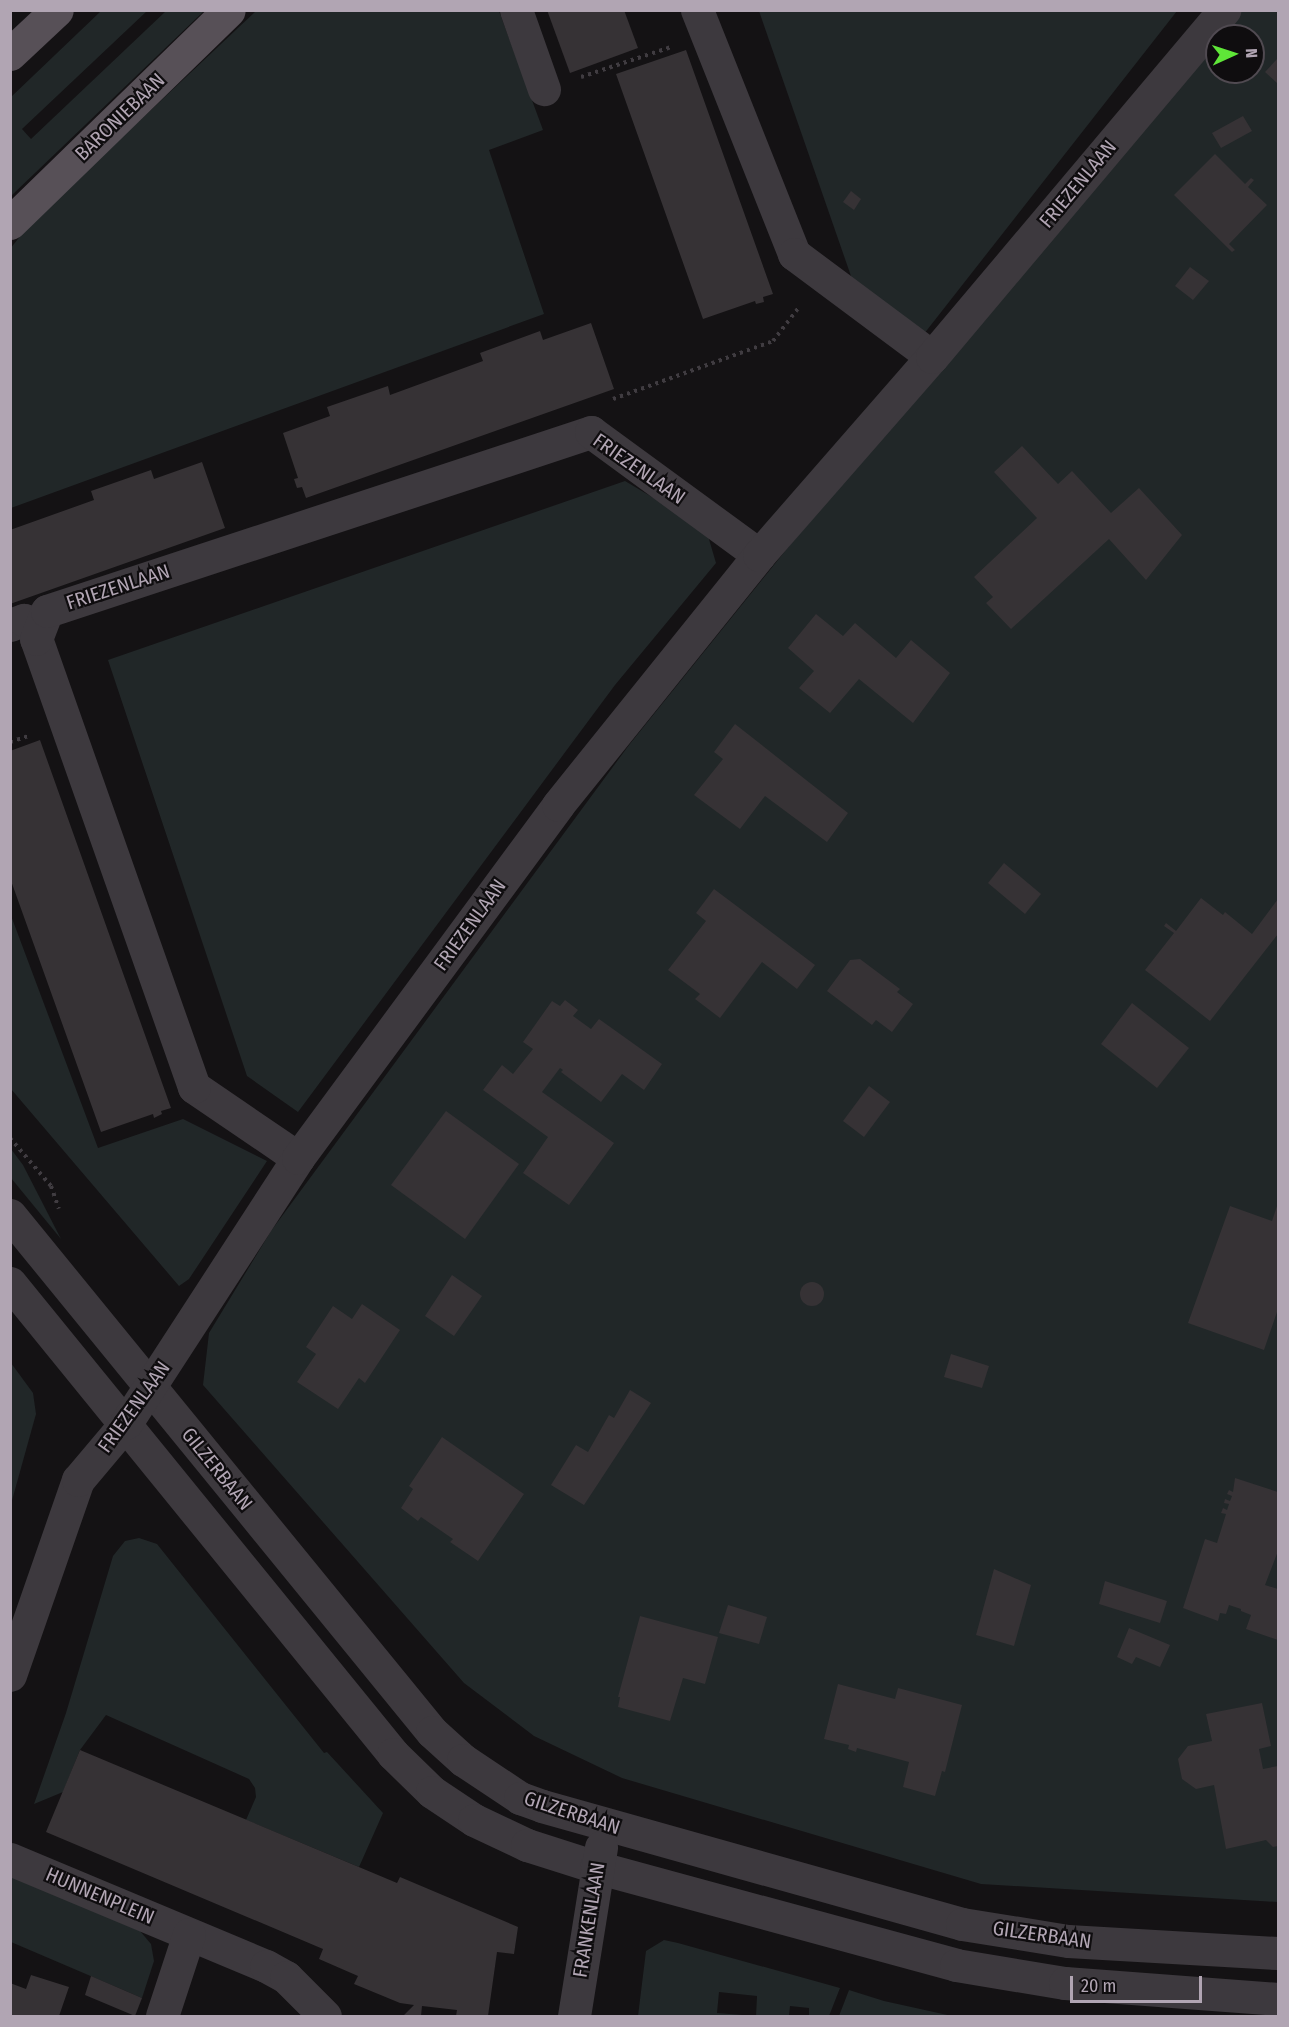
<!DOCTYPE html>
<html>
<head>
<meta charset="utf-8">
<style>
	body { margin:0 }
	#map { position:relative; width:1289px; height:2027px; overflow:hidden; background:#141214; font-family:"Fira Sans Condensed",sans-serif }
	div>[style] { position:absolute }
	.green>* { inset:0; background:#212728 }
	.building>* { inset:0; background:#363235 }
	.round { border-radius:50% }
	.path>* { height:4px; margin-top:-2px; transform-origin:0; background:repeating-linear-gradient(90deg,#403c41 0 3px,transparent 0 7.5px) }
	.minor>* { height:33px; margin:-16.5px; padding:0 16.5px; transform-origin:16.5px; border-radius:16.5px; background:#3d393e }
	.major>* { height:33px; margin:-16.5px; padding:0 16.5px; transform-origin:16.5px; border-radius:16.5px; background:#575057 }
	span { translate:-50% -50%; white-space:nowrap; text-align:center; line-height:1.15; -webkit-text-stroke:4.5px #0f0d0f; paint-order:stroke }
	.street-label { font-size:20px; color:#b1a5b3 }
	.frame { position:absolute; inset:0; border:12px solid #b1a5b3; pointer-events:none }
	.north { position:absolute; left:1205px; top:24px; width:60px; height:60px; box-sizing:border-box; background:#0f0d0f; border:2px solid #504a51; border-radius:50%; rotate:87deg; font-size:16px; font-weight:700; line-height:24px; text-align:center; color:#b1a5b3 }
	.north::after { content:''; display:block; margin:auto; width:21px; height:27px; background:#5fe638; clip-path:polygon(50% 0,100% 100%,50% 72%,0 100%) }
	.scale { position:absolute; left:1070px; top:1976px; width:132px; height:27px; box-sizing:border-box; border:3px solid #b1a5b3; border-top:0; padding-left:8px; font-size:18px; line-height:21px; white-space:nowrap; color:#b1a5b3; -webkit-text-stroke:4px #0f0d0f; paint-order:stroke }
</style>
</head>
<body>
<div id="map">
	<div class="green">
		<div style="clip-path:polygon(101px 11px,147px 11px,22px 129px,31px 139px,166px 11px,204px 11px,11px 196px,11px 97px)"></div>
		<div style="clip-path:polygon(256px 11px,499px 11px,543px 130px,489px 150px,544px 314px,11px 508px,10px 249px,29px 225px)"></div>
		<div style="clip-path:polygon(759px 11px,1177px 11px,920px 339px,852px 279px)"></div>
		<div style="clip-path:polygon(evenodd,1232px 11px,1278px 11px,1278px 1902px,981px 1884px,622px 1778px,534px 1736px,464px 1683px,203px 1385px,209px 1333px,271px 1231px,629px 745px,786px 550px,1232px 11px,1217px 36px,1253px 36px,1253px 72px,1217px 72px,1217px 36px)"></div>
		<div style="clip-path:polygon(625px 481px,706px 529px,716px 563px,615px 685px,298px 1112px,247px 1076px,108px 660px)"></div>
		<div style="clip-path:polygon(10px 913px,98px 1148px,183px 1119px,267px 1161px,189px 1279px,179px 1286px,11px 1089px)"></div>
		<div style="clip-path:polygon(11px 1149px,23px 1165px,61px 1239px,11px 1178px)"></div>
		<div style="clip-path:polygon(11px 1363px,33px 1393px,36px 1414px,11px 1504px)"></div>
		<div style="clip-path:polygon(139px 1538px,157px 1544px,324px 1753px,327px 1752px,383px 1813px,359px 1867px,246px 1820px,256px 1797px,255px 1788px,249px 1779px,106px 1715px,80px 1750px,63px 1792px,34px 1804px,66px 1713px,113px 1556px,125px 1541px)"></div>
		<div style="clip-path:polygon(10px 1875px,140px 1931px,151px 1944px,154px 1961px,142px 1998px,11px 1942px)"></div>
		<div style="clip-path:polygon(evenodd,664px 1940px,678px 1943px,840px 1988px,829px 2016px,809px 2016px,809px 2008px,790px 2006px,789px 2016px,638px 2016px,646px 1951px,664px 1940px,719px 1992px,757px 1996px,756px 2016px,717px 2013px,719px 1992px)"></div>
		<div style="clip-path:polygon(849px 1990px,884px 2001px,952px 2016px,839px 2016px)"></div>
	</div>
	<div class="building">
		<div style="clip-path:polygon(547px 10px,624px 10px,638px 48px,570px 73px)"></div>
		<div style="clip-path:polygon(686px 50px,773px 294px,763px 297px,764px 302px,756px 304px,755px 301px,703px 319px,616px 74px)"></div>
		<div style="clip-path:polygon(1278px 58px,1278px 84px,1265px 72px)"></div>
		<div style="clip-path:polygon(1243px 116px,1252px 131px,1221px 148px,1212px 133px)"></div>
		<div style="clip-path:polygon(1215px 154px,1245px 184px,1251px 178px,1254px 180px,1248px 187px,1267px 205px,1229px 244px,1235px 250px,1232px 252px,1174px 195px)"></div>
		<div style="clip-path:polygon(851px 191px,861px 199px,854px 210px,843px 202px)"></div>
		<div style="clip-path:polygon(1190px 267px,1209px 281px,1193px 300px,1175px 286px)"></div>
		<div style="clip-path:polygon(591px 323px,614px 389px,306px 498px,302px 487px,297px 488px,294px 479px,298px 478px,283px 433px,330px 416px,327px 407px,388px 386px,390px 395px,483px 361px,480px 353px,540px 331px,543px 340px)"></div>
		<div style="clip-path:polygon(1022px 446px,1058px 484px,1072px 471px,1111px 513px,1139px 488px,1182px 535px,1146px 580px,1109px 539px,1011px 629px,986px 603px,993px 597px,974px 577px,1037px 518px,994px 472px)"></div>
		<div style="clip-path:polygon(202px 462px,225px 528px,10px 604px,10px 530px,94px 500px,91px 491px,151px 470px,154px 479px)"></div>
		<div style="clip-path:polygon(816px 614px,843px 636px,855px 623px,896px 658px,911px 640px,950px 673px,913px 723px,859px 679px,830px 713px,799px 688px,814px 671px,788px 648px)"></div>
		<div style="clip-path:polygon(735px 724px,848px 813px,827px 842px,765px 796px,740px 829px,694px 795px,723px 759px,714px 752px)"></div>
		<div style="clip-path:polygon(40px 740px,171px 1108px,161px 1111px,162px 1114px,154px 1118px,153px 1114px,101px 1132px,10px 878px,10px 751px)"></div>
		<div style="clip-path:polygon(1004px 863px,1041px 894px,1025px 914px,988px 883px)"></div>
		<div style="clip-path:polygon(714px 889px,815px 965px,797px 989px,762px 962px,720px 1018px,695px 999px,700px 994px,668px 970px,706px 921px,696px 913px)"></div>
		<div style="clip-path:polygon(1201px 898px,1223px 915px,1225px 912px,1252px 934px,1278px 899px,1278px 934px,1210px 1021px,1145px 970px,1174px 933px,1164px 926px,1166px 923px,1176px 931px)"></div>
		<div style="clip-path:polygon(860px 959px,900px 989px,897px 992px,913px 1004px,892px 1032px,876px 1020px,872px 1025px,827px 991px,850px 960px)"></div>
		<div style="clip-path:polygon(565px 1000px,578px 1010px,573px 1016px,591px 1029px,599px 1019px,662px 1064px,644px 1090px,622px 1074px,601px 1102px,561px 1072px,563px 1070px,560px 1068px,542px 1092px,614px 1143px,569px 1205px,523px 1173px,548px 1137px,483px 1090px,502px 1065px,513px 1074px,533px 1049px,523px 1042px,552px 1001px,560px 1006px)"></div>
		<div style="clip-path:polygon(1132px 1003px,1189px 1048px,1157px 1088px,1101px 1044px)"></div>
		<div style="clip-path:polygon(869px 1086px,890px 1102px,864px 1137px,843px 1121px)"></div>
		<div style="clip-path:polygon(446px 1111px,519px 1164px,465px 1239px,391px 1185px)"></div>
		<div style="clip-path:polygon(1278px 1203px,1278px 1309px,1264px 1350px,1188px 1323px,1230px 1206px,1272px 1221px)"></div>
		<div style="clip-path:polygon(452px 1275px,482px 1296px,454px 1336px,425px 1316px)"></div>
		<div class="round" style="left:800px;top:1282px;width:24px;height:24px"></div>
		<div style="clip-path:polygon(362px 1304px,400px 1330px,365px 1383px,359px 1378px,338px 1409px,297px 1382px,316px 1354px,306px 1347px,333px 1306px,352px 1319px)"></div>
		<div style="clip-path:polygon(951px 1354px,989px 1366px,982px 1388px,944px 1377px)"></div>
		<div style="clip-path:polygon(630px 1390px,651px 1403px,584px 1505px,551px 1485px,576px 1445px,588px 1452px,609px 1415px,614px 1418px)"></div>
		<div style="clip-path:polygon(442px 1437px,524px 1494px,478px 1561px,450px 1542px,453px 1539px,421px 1517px,418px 1521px,401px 1508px,413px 1489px,409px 1486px)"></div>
		<div style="clip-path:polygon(1235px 1478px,1278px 1492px,1278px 1551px,1265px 1585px,1278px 1589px,1278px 1640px,1246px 1629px,1251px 1615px,1241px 1611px,1241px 1609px,1229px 1605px,1226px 1614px,1220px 1613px,1218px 1621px,1183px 1608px,1205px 1539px,1217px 1543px,1226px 1514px,1221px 1513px,1223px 1508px,1227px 1510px,1229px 1504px,1224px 1503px,1225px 1499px,1230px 1501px,1232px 1496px,1227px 1494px,1229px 1490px,1233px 1492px)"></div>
		<div style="clip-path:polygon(994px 1569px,1031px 1585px,1014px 1646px,976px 1635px)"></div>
		<div style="clip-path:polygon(1105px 1581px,1167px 1601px,1160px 1623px,1099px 1604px)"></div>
		<div style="clip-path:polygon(728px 1605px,767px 1617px,759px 1644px,719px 1633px)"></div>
		<div style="clip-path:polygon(640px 1616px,718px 1637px,705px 1684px,683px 1678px,670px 1721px,618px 1707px,620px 1697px,618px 1697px)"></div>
		<div style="clip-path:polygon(1129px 1628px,1170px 1645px,1160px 1667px,1136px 1657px,1132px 1664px,1117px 1657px)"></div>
		<div style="clip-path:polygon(838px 1684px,895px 1699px,898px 1688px,962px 1705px,945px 1772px,942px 1771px,935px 1796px,903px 1787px,909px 1762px,857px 1748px,856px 1752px,848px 1749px,849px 1745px,824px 1739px)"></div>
		<div style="clip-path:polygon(1262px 1703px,1271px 1746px,1259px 1749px,1263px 1769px,1278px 1766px,1278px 1846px,1273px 1847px,1266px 1840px,1226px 1849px,1214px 1785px,1196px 1789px,1182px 1779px,1178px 1759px,1188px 1746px,1212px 1741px,1206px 1714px)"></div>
		<div style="clip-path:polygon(80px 1750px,397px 1883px,400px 1877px,518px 1927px,514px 1954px,497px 1952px,488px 2016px,456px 2016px,457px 2010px,422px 2006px,421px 2016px,403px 2016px,414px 2005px,400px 2003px,354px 1984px,358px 1976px,319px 1959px,323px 1949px,46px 1832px)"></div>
		<div style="clip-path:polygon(31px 1975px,69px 1987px,59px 2016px,10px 2016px,10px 1983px,26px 1989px)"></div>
		<div style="clip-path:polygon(91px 1976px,142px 1998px,135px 2016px,85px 1995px)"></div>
	</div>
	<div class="path">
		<div style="left:581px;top:77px;width:95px;rotate:-18.4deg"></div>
		<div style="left:613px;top:399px;width:170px;rotate:-19.9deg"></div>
		<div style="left:773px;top:341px;width:44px;rotate:-52.4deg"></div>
		<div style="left:10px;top:742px;width:19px;rotate:-18deg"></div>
		<div style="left:10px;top:1138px;width:63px;rotate:49.5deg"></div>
		<div style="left:51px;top:1186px;width:24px;rotate:71deg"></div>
	</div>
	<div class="minor">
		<div style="left:516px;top:10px;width:84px;rotate:70.5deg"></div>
		<div style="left:697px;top:10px;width:263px;rotate:68.3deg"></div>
		<div style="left:794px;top:254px;width:172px;rotate:36.7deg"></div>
		<div style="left:10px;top:625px;width:15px;rotate:-20deg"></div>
		<div style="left:24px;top:620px;width:17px;rotate:21deg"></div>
		<div style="left:298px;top:1158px;width:126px;rotate:-145.7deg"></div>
		<div style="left:194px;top:1087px;width:475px;rotate:-109.4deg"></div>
		<div style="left:36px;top:639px;width:30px;rotate:-69deg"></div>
		<div style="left:47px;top:611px;width:573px;rotate:-18.21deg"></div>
		<div style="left:591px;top:432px;width:208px;rotate:36.2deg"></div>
		<div style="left:10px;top:1215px;width:667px;rotate:50.78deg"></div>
		<div style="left:432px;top:1732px;width:42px;rotate:42.1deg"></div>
		<div style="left:463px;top:1760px;width:69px;rotate:33.7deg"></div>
		<div style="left:520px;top:1798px;width:23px;rotate:20deg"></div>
		<div style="left:542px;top:1806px;width:436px;rotate:15.7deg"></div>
		<div style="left:962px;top:1924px;width:107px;rotate:9.1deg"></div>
		<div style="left:1068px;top:1941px;width:210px;rotate:3.3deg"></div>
		<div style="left:10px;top:1283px;width:607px;rotate:50.88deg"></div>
		<div style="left:393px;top:1754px;width:54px;rotate:44.3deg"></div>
		<div style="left:432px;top:1792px;width:50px;rotate:33.7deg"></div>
		<div style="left:474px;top:1820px;width:59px;rotate:25.3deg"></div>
		<div style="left:527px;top:1845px;width:72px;rotate:17.7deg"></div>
		<div style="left:596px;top:1867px;width:373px;rotate:15.2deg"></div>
		<div style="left:956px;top:1965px;width:110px;rotate:9.4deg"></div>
		<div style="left:1065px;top:1983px;width:214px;rotate:4.3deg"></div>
		<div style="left:10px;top:1675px;width:207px;rotate:-70.8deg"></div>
		<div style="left:78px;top:1480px;width:75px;rotate:-49.9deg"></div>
		<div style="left:126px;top:1423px;width:316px;rotate:-57deg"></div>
		<div style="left:298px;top:1158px;width:438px;rotate:-53.6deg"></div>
		<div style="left:558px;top:805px;width:321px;rotate:-51.2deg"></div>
		<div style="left:759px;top:555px;width:263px;rotate:-48.9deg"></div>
		<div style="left:932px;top:357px;width:454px;rotate:-49.9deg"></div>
		<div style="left:10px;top:1859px;width:277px;rotate:22.7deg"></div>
		<div style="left:266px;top:1966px;width:23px;rotate:29deg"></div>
		<div style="left:286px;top:1977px;width:55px;rotate:45deg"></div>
		<div style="left:162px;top:2016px;width:86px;rotate:-71.8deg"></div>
		<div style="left:574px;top:2016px;width:171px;rotate:-80.9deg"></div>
	</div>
	<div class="major">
		<div style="left:10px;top:54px;width:64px;rotate:-43.1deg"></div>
		<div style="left:10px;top:223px;width:305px;rotate:-44.2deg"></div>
	</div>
	<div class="street-label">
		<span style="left:120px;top:117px;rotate:-44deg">BARONIEBAAN</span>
		<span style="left:1078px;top:184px;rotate:-50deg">FRIEZENLAAN</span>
		<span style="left:639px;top:469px;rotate:35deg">FRIEZENLAAN</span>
		<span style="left:118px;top:587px;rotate:-18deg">FRIEZENLAAN</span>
		<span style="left:470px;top:925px;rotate:-54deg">FRIEZENLAAN</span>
		<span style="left:134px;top:1407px;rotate:-54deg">FRIEZENLAAN</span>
		<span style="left:217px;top:1469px;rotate:51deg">GILZERBAAN</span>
		<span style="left:572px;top:1813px;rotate:18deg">GILZERBAAN</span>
		<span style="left:100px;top:1896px;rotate:23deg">HUNNENPLEIN</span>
		<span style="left:589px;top:1920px;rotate:-81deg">FRANKENLAAN</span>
		<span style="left:1042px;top:1935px;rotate:8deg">GILZERBAAN</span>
	</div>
	<div class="frame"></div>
	<div class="north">N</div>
	<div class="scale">20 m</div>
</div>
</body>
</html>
